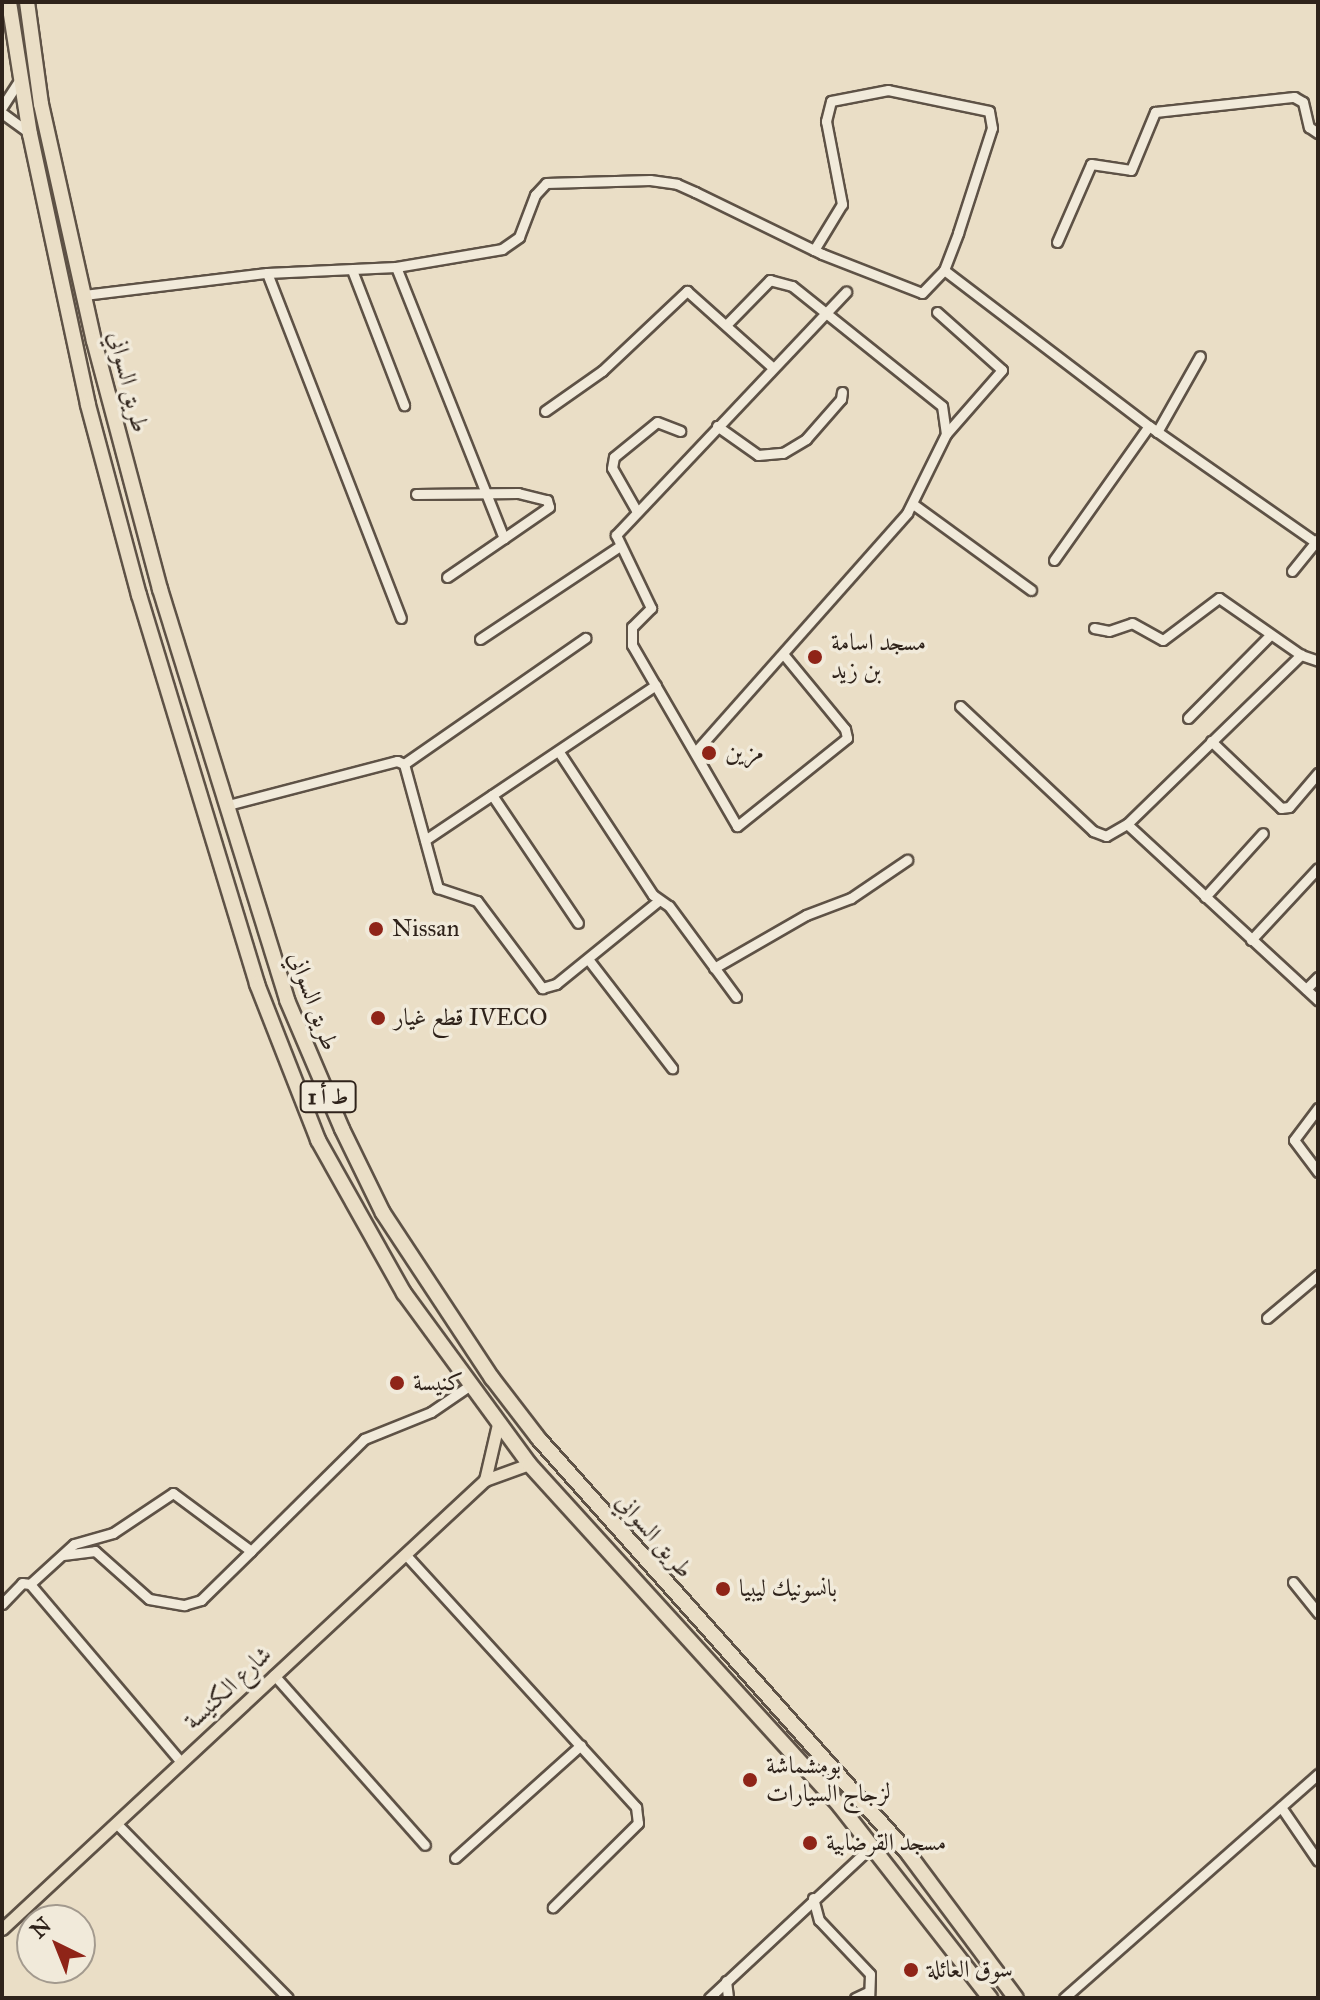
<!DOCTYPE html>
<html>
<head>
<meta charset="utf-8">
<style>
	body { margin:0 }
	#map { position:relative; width:1320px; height:2000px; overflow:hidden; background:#eadec6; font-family:"IM FELL Great Primer",Amiri,serif }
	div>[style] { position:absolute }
	.roads { filter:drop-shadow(2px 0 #5e5246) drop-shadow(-2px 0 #5e5246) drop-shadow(0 2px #5e5246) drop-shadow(0 -2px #5e5246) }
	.minor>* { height:9px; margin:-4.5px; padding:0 4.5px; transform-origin:4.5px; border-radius:4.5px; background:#f1eada }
	.major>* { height:11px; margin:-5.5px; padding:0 5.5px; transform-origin:5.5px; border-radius:5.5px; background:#eadec6 }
	.highway>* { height:14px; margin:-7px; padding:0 7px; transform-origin:7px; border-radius:7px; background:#eadec6 }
	.dots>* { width:22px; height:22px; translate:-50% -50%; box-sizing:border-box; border:4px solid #f1eada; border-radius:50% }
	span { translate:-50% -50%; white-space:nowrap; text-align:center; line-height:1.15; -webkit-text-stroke:7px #f1eada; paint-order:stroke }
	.shield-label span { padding:2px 6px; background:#f1eada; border:2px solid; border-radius:6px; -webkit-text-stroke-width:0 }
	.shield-label { font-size:22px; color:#2f231b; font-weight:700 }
	.street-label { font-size:24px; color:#2f231b }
	.poi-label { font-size:24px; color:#2f231b }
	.left { translate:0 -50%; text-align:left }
	.frame { position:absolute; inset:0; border:4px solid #2f231b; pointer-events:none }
	.north { position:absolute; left:16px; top:1904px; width:80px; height:80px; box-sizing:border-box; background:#f1eada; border:2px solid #a39a8e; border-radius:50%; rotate:317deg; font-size:22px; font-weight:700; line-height:32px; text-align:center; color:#2f231b }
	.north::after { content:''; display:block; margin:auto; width:28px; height:36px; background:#8f2418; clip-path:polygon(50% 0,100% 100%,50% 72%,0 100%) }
</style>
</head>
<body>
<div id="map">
	<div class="roads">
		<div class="minor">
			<div style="left:2px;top:107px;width:33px;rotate:-57deg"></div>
			<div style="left:2px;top:113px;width:32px;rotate:36deg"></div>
			<div style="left:1057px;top:242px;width:85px;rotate:-66.4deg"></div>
			<div style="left:1091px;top:164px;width:40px;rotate:8.5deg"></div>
			<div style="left:1131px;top:170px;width:63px;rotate:-67.5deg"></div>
			<div style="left:1155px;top:112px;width:140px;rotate:-6.2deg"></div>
			<div style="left:1294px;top:97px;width:10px;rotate:29deg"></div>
			<div style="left:1303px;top:102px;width:26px;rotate:77deg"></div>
			<div style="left:1309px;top:127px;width:11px;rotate:34deg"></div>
			<div style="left:396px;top:267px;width:292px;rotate:68.3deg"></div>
			<div style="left:504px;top:538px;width:69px;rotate:145.6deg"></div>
			<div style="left:352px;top:270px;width:145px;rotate:68.9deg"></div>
			<div style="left:944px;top:270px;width:258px;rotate:37.3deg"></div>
			<div style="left:1149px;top:426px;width:206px;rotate:34.9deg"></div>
			<div style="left:267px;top:273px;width:370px;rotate:68.8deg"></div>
			<div style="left:84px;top:295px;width:184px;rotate:-6.9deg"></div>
			<div style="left:267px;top:273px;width:129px;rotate:-2.7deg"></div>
			<div style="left:396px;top:267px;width:108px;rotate:-9.6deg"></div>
			<div style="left:502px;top:249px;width:21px;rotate:-35deg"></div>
			<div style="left:519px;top:237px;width:45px;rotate:-69.1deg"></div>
			<div style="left:535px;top:195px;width:16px;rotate:-47deg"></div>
			<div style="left:546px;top:183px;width:104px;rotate:-1.7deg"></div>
			<div style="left:650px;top:180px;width:27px;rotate:8deg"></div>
			<div style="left:677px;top:184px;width:20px;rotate:24deg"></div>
			<div style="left:695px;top:192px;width:132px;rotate:26deg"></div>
			<div style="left:814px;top:250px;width:9px;rotate:27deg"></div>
			<div style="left:822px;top:254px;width:107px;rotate:21.3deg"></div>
			<div style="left:922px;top:293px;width:32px;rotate:-46deg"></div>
			<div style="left:944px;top:270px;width:40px;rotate:-69deg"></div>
			<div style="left:958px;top:233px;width:110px;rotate:-72.1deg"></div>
			<div style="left:992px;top:128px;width:17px;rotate:-100deg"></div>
			<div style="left:989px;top:111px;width:103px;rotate:-168.3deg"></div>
			<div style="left:888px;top:90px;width:58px;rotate:169.1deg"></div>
			<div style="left:831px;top:101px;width:21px;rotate:104deg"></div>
			<div style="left:826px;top:121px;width:85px;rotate:79.1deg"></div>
			<div style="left:842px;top:204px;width:54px;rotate:121.3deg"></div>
			<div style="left:937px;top:312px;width:87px;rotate:41.7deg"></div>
			<div style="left:1002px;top:370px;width:85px;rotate:131.2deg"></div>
			<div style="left:545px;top:411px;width:70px;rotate:-35.1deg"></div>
			<div style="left:602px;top:371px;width:117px;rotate:-43.3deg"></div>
			<div style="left:687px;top:291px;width:115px;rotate:41.8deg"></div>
			<div style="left:717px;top:426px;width:50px;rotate:35.3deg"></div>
			<div style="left:758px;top:455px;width:25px;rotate:-5deg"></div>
			<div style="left:783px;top:453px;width:27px;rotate:-31deg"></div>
			<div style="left:806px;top:439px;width:53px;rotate:-48.8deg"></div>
			<div style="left:841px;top:399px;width:7px;rotate:-82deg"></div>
			<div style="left:1157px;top:432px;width:87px;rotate:-60.5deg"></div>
			<div style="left:416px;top:494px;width:102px;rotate:-0.6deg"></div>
			<div style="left:518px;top:493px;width:30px;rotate:14deg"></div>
			<div style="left:547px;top:500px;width:7px;rotate:74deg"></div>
			<div style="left:549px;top:507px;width:55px;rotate:145.4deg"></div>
			<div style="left:913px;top:504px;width:146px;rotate:36.1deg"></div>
			<div style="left:636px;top:510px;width:48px;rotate:-119.7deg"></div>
			<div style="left:612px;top:468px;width:11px;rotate:-80deg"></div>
			<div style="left:614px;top:457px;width:55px;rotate:-39.1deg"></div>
			<div style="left:657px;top:422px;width:25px;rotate:21deg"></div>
			<div style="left:1054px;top:560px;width:164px;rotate:-54.7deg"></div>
			<div style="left:1292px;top:571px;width:41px;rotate:-50.9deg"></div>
			<div style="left:1094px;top:628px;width:15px;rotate:11deg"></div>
			<div style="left:1109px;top:631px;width:24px;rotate:-19deg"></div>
			<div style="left:1132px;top:623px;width:35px;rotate:29deg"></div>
			<div style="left:1163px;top:640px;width:70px;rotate:-36.9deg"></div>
			<div style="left:1219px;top:598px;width:100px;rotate:34.8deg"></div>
			<div style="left:480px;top:639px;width:168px;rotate:-33.6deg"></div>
			<div style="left:784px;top:655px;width:96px;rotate:50.5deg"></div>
			<div style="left:845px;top:729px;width:9px;rotate:77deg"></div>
			<div style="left:847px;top:738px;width:141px;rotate:141.3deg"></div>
			<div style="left:737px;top:826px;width:209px;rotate:-120.1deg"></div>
			<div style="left:632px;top:645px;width:18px;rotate:-90deg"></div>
			<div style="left:632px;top:627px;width:27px;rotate:-45deg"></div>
			<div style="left:651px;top:608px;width:81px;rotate:-115.6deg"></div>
			<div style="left:616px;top:535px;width:335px;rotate:-46.6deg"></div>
			<div style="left:960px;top:706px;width:183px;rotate:43.2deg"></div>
			<div style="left:1093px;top:831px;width:14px;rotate:21deg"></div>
			<div style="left:1106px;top:836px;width:24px;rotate:-30deg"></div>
			<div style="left:1127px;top:824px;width:243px;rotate:-44.2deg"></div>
			<div style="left:1301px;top:655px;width:18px;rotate:19deg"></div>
			<div style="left:1188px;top:718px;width:117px;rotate:-45.3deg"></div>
			<div style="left:1211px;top:741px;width:97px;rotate:43.7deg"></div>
			<div style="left:1281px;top:808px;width:8px;rotate:-7deg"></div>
			<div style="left:1289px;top:807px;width:45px;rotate:-49.5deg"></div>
			<div style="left:696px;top:751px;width:318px;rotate:-48.4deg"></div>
			<div style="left:907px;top:513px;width:88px;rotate:-63.7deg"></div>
			<div style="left:946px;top:434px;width:28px;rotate:-98deg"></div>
			<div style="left:942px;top:406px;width:192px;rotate:-141.3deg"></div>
			<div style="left:792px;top:286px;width:23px;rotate:-165deg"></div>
			<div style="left:770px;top:280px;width:60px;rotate:134.3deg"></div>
			<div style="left:559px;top:752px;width:171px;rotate:56.7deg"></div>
			<div style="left:653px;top:895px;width:19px;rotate:35deg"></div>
			<div style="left:669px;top:906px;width:113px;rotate:53.6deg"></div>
			<div style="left:404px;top:764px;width:129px;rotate:74.7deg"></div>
			<div style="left:438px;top:888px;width:41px;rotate:18.4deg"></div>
			<div style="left:477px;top:901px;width:109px;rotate:53.2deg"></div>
			<div style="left:542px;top:988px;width:15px;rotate:-16deg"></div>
			<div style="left:556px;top:984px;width:132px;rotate:-39.1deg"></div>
			<div style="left:492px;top:795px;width:154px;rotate:56.1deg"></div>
			<div style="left:228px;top:805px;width:175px;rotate:-14.6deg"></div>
			<div style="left:397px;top:761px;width:8px;rotate:23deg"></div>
			<div style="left:404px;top:764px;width:221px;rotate:-34.8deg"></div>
			<div style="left:1127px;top:824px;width:260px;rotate:42.7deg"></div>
			<div style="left:425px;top:840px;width:278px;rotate:-33.9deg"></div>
			<div style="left:1205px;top:897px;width:86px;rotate:-47.8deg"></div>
			<div style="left:1251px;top:940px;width:98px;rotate:-47.1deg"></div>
			<div style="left:588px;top:959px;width:138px;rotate:52.4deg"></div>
			<div style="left:714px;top:968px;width:106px;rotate:-29.9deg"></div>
			<div style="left:806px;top:915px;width:48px;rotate:-20.7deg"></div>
			<div style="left:851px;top:898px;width:68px;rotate:-34.2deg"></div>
			<div style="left:1306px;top:989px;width:17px;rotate:-45deg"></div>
			<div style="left:1318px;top:1108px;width:40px;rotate:127deg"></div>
			<div style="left:1294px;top:1140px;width:40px;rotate:53deg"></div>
			<div style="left:1267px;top:1318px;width:67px;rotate:-40.1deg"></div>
			<div style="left:405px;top:1554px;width:343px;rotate:47.6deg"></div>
			<div style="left:636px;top:1807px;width:16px;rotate:83deg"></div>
			<div style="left:638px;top:1823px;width:120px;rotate:135.3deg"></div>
			<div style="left:63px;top:1555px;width:32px;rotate:-7deg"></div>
			<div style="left:95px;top:1551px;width:72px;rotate:41.6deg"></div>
			<div style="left:149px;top:1599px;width:36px;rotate:10deg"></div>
			<div style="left:184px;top:1605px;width:18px;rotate:-16deg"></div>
			<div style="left:201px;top:1600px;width:70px;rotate:-44.4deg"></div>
			<div style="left:1293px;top:1582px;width:40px;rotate:51deg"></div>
			<div style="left:30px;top:1584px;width:59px;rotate:-42.3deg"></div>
			<div style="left:74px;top:1544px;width:41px;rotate:-15.8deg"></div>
			<div style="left:113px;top:1533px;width:72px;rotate:-33.7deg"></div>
			<div style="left:173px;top:1493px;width:97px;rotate:36.6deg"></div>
			<div style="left:251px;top:1551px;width:159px;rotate:-44.7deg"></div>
			<div style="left:364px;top:1439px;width:72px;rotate:-21.9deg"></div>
			<div style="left:431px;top:1412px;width:46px;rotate:-34.4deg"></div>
			<div style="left:2px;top:1604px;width:29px;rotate:-46deg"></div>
			<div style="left:22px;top:1583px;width:8px;rotate:7deg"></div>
			<div style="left:30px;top:1584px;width:232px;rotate:49.7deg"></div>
			<div style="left:274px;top:1675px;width:227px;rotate:48.4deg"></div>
			<div style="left:1281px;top:1807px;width:65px;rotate:55.6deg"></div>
			<div style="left:116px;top:1823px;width:245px;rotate:45.5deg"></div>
			<div style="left:455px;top:1858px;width:169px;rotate:-41.9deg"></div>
			<div style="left:813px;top:1898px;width:23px;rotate:75deg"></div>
			<div style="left:819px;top:1920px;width:74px;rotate:46.6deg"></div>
			<div style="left:870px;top:1974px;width:24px;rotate:92deg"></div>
			<div style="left:726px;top:1981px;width:17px;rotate:83deg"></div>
			<div style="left:709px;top:1998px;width:223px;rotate:-43deg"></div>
			<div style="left:855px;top:1998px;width:14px;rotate:-25deg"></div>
			<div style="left:1064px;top:1998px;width:339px;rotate:-41.4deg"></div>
		</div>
		<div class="major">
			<div style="left:485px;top:1480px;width:57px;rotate:-76.9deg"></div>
			<div style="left:2px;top:1929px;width:659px;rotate:-42.91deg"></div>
			<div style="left:485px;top:1480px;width:47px;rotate:-20deg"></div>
		</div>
		<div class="highway">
			<div style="left:9px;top:2px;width:134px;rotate:81deg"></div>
			<div style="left:30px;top:134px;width:277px;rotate:77.9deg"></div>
			<div style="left:88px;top:405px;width:197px;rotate:75deg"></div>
			<div style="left:139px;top:595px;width:407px;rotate:73.1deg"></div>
			<div style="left:257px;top:984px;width:168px;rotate:68.6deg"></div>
			<div style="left:318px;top:1140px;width:176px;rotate:60.7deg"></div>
			<div style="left:404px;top:1293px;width:212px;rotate:53.8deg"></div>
			<div style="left:529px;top:1464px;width:462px;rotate:47.7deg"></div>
			<div style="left:840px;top:1806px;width:244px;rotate:52deg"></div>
			<div style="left:27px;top:2px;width:103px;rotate:82.2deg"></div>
			<div style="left:41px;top:104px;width:243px;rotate:77.4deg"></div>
			<div style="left:94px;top:341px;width:257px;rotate:75.1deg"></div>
			<div style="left:160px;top:589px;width:430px;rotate:72.8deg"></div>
			<div style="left:287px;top:1000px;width:140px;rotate:66.9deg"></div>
			<div style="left:342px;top:1129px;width:93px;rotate:64deg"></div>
			<div style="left:383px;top:1213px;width:198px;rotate:56.6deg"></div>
			<div style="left:492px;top:1378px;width:76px;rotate:52.5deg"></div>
			<div style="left:538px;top:1438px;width:555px;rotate:48.29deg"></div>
			<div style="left:907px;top:1852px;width:182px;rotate:53.3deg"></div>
		</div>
	</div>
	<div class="dots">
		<div style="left:815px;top:657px;background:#8f2418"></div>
		<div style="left:709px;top:753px;background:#8f2418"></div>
		<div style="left:376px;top:929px;background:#8f2418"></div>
		<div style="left:378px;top:1018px;background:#8f2418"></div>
		<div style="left:397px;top:1383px;background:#8f2418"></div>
		<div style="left:723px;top:1589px;background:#8f2418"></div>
		<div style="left:750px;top:1780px;background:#8f2418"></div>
		<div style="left:810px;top:1843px;background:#8f2418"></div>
		<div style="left:911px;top:1970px;background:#8f2418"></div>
	</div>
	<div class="shield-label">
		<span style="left:328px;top:1097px">ط أ 1</span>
	</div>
	<div class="street-label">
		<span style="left:128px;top:382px;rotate:76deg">طريق السواني</span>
		<span style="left:313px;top:1001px;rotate:70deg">طريق السواني</span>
		<span style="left:654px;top:1536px;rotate:49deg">طريق السواني</span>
		<span style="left:228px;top:1688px;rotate:-43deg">شارع الكنيسة</span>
	</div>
	<div class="poi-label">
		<span class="left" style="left:831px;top:657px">مسجد اسامة<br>بن زيد</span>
		<span class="left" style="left:725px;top:753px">مزين</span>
		<span class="left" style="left:392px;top:929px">Nissan</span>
		<span class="left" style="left:394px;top:1018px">قطع غيار IVECO</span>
		<span class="left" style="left:413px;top:1383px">كنيسة</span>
		<span class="left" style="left:739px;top:1589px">بانسونيك ليبيا</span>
		<span class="left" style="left:766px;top:1780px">بومشماشة<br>لزجاج السيارات</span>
		<span class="left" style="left:826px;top:1843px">مسجد القرضابية</span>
		<span class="left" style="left:927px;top:1970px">سوق العائلة</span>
	</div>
	<div class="frame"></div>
	<div class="north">N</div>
</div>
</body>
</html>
